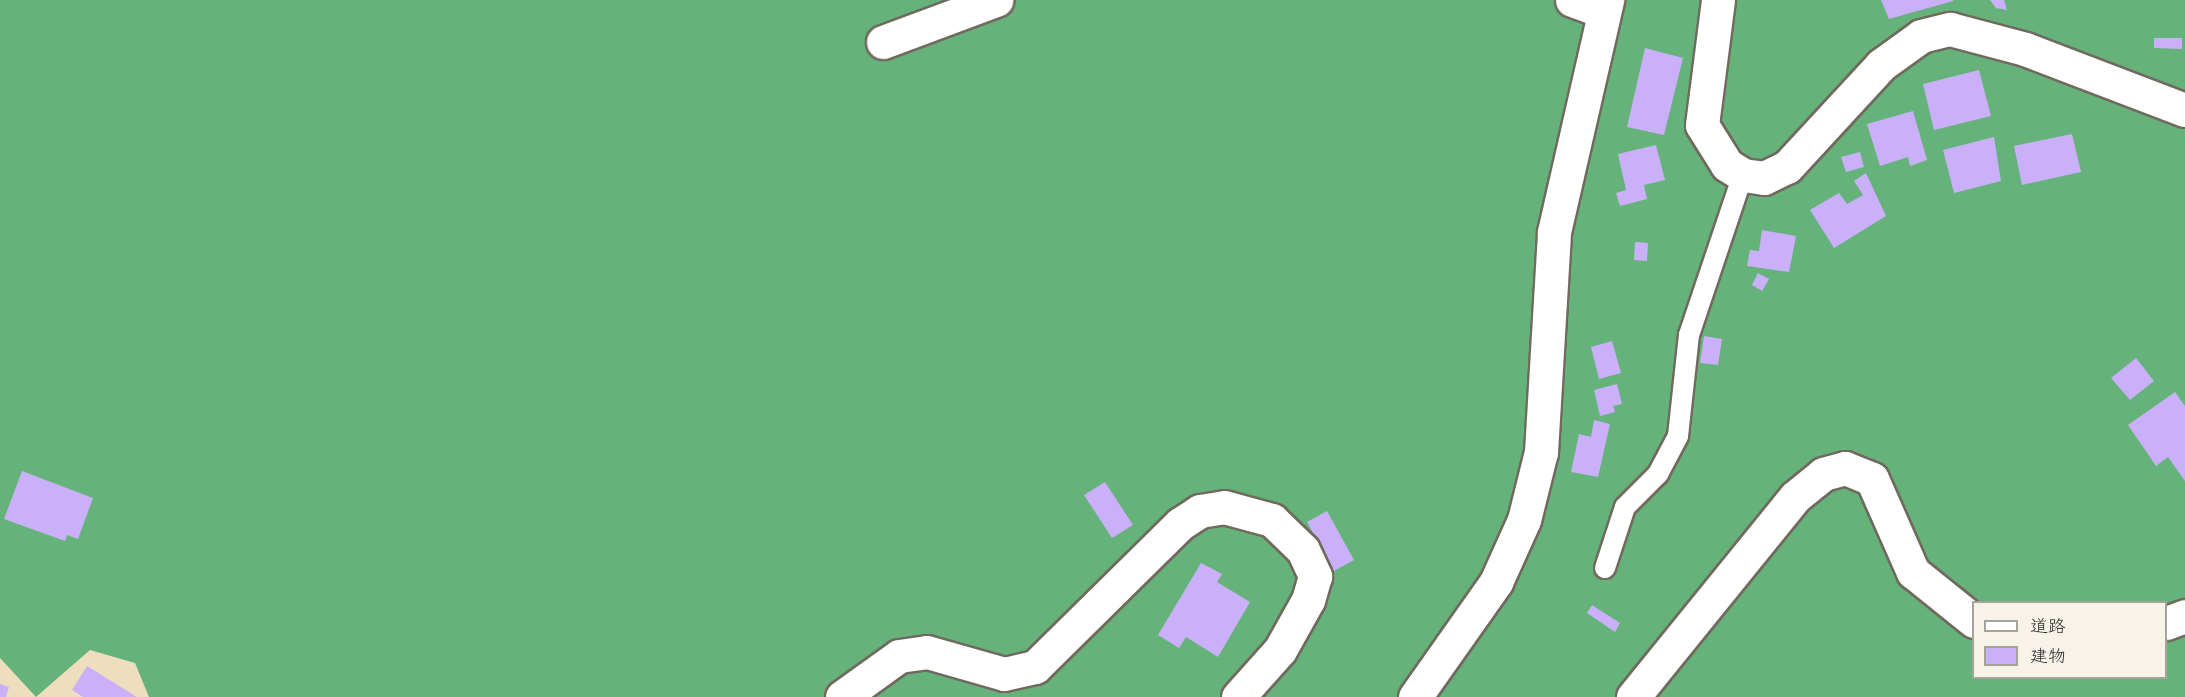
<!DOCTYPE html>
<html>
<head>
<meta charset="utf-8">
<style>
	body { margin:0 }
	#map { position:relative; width:2185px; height:697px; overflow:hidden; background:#efdebd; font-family:Kalam,"Klee One",sans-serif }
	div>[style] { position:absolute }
	.forest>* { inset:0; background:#66b27b }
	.building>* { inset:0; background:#c9b0f9 }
	.roads { filter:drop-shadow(2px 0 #706a5e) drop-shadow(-2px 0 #706a5e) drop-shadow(0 2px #706a5e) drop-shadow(0 -2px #706a5e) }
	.service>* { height:20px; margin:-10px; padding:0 10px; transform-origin:10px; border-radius:10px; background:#fff }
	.minor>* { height:33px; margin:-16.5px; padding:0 16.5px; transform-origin:16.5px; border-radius:16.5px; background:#fff }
	.tertiary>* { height:33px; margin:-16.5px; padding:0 16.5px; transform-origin:16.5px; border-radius:16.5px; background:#fff }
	span { translate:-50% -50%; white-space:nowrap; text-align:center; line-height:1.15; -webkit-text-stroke:4.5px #f7f3e8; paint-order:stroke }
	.legend { position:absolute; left:1972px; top:601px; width:195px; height:78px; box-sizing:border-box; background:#f7f3e8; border:2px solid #a5a39c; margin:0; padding:8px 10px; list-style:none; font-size:18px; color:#2b2b2b }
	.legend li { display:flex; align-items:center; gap:12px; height:30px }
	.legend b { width:30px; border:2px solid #a5a39c }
</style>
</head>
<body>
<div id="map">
	<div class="forest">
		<div style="clip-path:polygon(evenodd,0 0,2185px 0,2185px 697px,149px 697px,135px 663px,90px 650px,36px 697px,0 658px,0 0,1974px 602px,2166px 602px,2166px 678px,1974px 678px,1974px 602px)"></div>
	</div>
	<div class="building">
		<div style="clip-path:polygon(1881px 0,1953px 0,1953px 1px,1889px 19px)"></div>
		<div style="clip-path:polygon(1990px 0,2004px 0,2007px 10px,1996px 8px)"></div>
		<div style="clip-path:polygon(2154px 38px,2182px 38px,2182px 49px,2154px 48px)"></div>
		<div style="clip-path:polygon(1645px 48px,1683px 58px,1664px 135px,1627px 127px)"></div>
		<div style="clip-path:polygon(1979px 70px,1991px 116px,1934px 130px,1923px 84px)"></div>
		<div style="clip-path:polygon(1913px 111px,1927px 160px,1910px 166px,1908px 157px,1880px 166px,1867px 124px)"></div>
		<div style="clip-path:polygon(2072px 134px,2081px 172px,2022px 185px,2014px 146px)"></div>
		<div style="clip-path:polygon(1994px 137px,2001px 181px,1954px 193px,1943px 150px)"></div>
		<div style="clip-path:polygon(1656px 145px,1665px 180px,1644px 185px,1647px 199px,1620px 206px,1616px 193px,1626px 190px,1618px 154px)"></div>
		<div style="clip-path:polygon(1860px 152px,1864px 167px,1846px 172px,1841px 157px)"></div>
		<div style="clip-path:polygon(1866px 173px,1886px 216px,1834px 248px,1810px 210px,1839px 193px,1847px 204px,1863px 195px,1854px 181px)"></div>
		<div style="clip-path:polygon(1762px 230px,1796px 236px,1789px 272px,1747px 266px,1750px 250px,1759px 251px)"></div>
		<div style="clip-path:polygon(1635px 242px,1648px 243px,1647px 261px,1634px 260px)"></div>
		<div style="clip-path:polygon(1758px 273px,1769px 279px,1762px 291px,1752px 285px)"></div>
		<div style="clip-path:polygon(1704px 336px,1722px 339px,1718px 365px,1700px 363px)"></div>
		<div style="clip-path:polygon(1612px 341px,1621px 373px,1599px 379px,1591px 347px)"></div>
		<div style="clip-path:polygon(2136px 358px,2154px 381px,2130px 400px,2111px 378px)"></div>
		<div style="clip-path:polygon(1617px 384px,1622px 404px,1613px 406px,1615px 412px,1600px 416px,1594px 390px)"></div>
		<div style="clip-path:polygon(2175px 392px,2185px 406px,2185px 481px,2168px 457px,2156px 466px,2128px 425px)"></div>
		<div style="clip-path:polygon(1594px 420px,1610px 424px,1598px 477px,1571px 472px,1579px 434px,1591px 437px)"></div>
		<div style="clip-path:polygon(22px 471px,93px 498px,78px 539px,67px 535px,65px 541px,4px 519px)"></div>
		<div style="clip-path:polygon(1105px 482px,1133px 525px,1112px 538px,1084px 495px)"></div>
		<div style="clip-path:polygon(1327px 511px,1354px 560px,1334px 571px,1307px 522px)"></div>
		<div style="clip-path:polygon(1201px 563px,1222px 574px,1217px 582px,1250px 602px,1218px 657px,1186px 637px,1179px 648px,1158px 635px)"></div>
		<div style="clip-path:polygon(1592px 605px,1620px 623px,1615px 632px,1587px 613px)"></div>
		<div style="clip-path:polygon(87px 666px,137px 697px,83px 697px,72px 690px)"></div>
		<div style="clip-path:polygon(0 684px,9px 687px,6px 697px,0 697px)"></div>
	</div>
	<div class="roads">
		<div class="service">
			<div style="left:1605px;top:568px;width:64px;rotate:-71.8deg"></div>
			<div style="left:1625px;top:507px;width:47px;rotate:-45deg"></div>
			<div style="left:1658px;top:474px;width:43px;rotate:-62.2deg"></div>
			<div style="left:1678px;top:436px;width:102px;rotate:-83.8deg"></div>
			<div style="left:1689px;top:335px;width:169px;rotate:-71.4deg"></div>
		</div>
		<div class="minor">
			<div style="left:1572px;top:0;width:33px;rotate:20deg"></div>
			<div style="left:1718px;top:0;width:126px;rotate:97.3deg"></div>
			<div style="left:1702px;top:125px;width:47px;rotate:58deg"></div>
			<div style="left:1727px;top:165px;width:19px;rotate:32deg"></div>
			<div style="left:1743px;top:175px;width:21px;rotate:8deg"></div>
			<div style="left:1764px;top:178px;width:25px;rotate:-26deg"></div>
			<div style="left:1787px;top:167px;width:139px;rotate:-47.3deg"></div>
			<div style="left:1881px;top:65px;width:49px;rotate:-35.9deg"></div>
			<div style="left:1921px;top:36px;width:30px;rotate:-14deg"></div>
			<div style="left:1950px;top:29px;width:78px;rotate:14.9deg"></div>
			<div style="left:2025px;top:49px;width:171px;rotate:20.9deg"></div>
			<div style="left:883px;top:42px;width:121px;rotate:-20.4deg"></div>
			<div style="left:2166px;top:623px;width:20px;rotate:-20deg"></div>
			<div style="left:842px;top:697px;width:70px;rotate:-35.7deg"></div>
			<div style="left:899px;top:656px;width:28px;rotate:-8deg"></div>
			<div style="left:927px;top:652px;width:80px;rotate:15.9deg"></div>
			<div style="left:1004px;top:674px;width:32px;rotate:-13deg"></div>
			<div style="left:1035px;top:667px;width:204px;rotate:-44.6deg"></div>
			<div style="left:1180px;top:524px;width:24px;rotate:-33deg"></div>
			<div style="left:1200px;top:511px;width:24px;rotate:-9deg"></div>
			<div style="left:1224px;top:507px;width:50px;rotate:15.2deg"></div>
			<div style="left:1272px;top:520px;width:43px;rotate:44.1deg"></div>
			<div style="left:1303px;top:550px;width:29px;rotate:65deg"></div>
			<div style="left:1315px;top:576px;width:25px;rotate:106deg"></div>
			<div style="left:1308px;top:600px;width:57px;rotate:119.2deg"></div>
			<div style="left:1280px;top:650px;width:63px;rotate:131.8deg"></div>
			<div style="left:1633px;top:697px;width:257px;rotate:-51deg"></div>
			<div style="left:1795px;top:497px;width:36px;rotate:-39deg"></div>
			<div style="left:1823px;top:474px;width:23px;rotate:-15deg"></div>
			<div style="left:1845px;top:468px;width:29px;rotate:22deg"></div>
			<div style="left:1872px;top:479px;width:102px;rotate:66.2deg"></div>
			<div style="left:1913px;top:572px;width:78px;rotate:38.8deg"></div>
		</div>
		<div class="tertiary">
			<div style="left:1415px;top:697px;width:141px;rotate:-54.8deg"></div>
			<div style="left:1496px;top:582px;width:68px;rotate:-65.7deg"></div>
			<div style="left:1524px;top:520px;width:70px;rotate:-76deg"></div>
			<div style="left:1541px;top:452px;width:220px;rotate:-86.6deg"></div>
			<div style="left:1554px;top:232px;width:238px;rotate:-77.1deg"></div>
		</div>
	</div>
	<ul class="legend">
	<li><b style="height:8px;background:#fff"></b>道路</li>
	<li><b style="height:16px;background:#c9b0f9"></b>建物</li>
	</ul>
</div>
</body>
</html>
